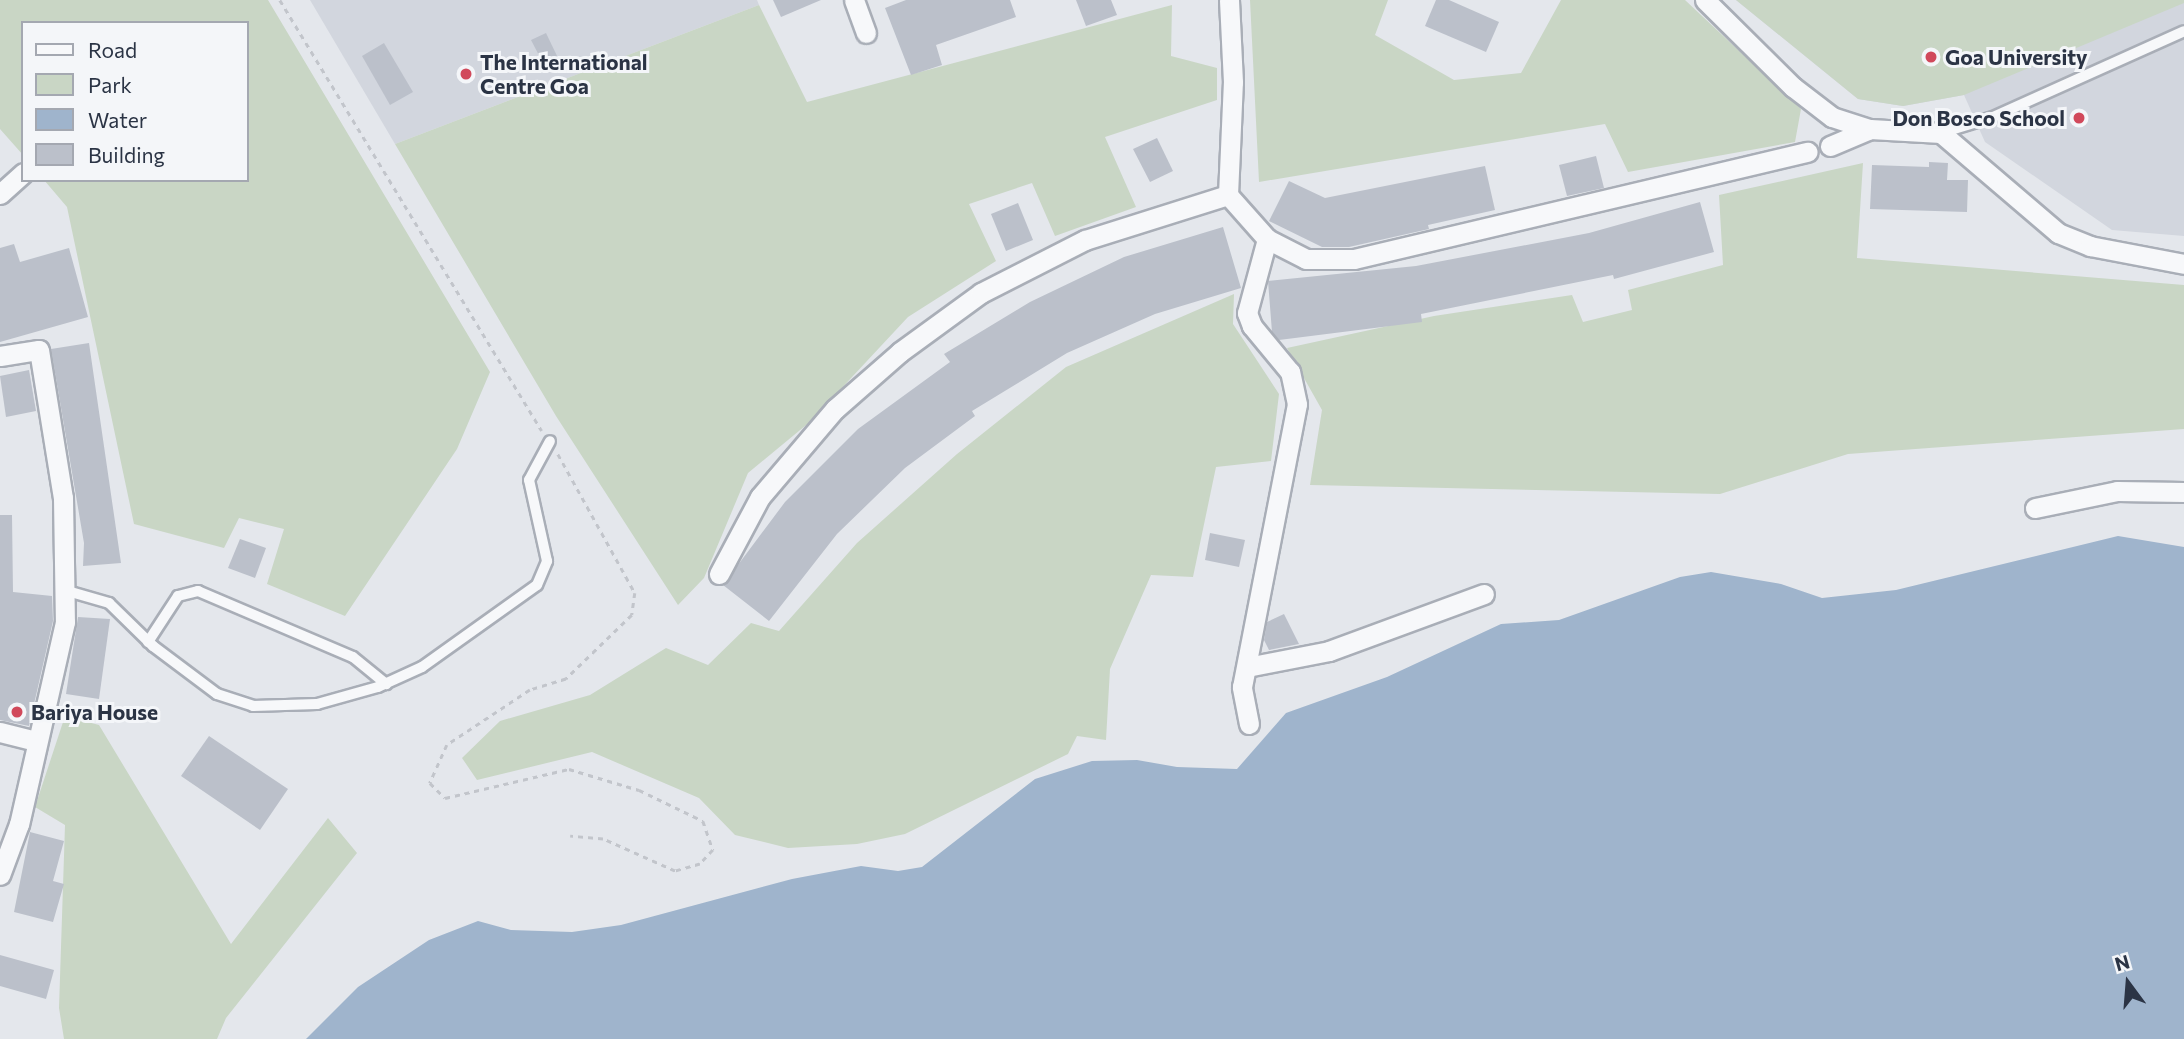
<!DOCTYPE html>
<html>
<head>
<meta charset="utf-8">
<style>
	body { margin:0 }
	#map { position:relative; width:2184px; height:1039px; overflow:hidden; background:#e4e7ec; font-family:Commissioner,sans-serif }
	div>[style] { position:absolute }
	.built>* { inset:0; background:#d2d6de }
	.green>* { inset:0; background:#c9d6c5 }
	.water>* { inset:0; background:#9fb4cc }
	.building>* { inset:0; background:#bbc0ca }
	.path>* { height:2.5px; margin-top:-1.25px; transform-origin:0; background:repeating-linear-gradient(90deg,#c2c5cb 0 5px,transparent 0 10px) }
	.roads { filter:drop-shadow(2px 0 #a9aeb7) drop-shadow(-2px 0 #a9aeb7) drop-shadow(0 2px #a9aeb7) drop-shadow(0 -2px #a9aeb7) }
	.lane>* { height:10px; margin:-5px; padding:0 5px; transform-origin:5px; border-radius:5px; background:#f7f8fa }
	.street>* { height:19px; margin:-9.5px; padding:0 9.5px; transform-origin:9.5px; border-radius:9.5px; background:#f7f8fa }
	.dots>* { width:19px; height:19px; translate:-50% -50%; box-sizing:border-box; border:4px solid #f4f6f9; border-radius:50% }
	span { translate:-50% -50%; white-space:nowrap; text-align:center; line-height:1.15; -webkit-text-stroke:6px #f4f6f9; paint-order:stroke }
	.poi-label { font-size:21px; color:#2b3445; font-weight:700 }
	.left { translate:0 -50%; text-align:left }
	.right { translate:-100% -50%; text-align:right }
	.legend { position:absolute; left:21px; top:21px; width:228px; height:161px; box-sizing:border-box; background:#f4f6f9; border:2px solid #a4a8b1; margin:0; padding:9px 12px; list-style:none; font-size:21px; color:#2b3445 }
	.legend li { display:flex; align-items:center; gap:14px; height:35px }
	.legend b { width:35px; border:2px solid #a4a8b1 }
	.north { position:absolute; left:2093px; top:948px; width:70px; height:70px; -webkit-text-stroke:5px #f4f6f9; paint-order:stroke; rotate:344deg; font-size:19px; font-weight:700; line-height:28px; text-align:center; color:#2b3445 }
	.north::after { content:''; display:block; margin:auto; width:24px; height:32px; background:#2b3445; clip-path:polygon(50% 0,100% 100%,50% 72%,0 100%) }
</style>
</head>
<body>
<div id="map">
	<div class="built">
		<div style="clip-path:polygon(310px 0,757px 0,759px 5px,395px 144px)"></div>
		<div style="clip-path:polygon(1736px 0,2184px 0,2184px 236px,2112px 230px,1985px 142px,1964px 95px,1903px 106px,1858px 99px)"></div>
	</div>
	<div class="green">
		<div style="clip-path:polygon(0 0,268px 0,490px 372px,457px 449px,345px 616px,267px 584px,284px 529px,239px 518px,224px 548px,134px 524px,67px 207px,44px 180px,247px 180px,247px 23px,23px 23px,23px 155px,0 129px)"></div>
		<div style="clip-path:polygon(1250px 0,1388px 0,1375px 35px,1454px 80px,1521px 73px,1561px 0,1685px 0,1801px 109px,1795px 142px,1628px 172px,1605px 124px,1259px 182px)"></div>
		<div style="clip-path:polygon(1736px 0,2184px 0,2184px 3px,1964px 95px,1903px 106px,1858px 99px)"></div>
		<div style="clip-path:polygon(759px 5px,807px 102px,1172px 5px,1171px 56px,1217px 68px,1217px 100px,1105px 137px,1136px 207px,1055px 236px,1032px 183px,969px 204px,996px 261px,908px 317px,811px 421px,748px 473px,704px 578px,678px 605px,556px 416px,395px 144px)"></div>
		<div style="clip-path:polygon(1863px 163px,1857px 258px,2184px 285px,2184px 429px,1848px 454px,1720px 494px,1310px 485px,1322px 410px,1287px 348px,1434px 316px,1572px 295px,1583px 322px,1632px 310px,1628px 290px,1723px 265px,1719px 195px)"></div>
		<div style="clip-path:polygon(1234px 294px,1233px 324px,1279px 394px,1271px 461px,1216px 467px,1193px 577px,1151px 575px,1110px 669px,1106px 740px,1077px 736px,1068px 754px,905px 834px,857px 844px,788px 848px,735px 835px,699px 798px,592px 752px,477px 780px,462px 758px,500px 721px,590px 695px,666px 648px,708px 665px,751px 623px,779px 631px,857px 543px,957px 454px,1066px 367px)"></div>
		<div style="clip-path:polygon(65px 716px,99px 725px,231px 944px,328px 818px,357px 853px,226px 1018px,217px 1039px,64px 1039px,59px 1008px,65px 825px,35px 807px)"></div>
	</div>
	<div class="water">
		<div style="clip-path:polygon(2118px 536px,2184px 547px,2184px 1039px,306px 1039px,358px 987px,429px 940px,478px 921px,511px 930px,572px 932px,621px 925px,792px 879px,861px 866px,898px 871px,922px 867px,1035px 779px,1092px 761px,1137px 760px,1177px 767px,1237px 769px,1286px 713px,1387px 677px,1501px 624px,1559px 620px,1680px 577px,1711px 572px,1781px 584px,1822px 598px,1896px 590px)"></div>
	</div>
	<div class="building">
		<div style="clip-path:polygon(773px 0,821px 0,781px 17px)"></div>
		<div style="clip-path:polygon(906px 0,1010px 0,1016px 17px,936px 45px,942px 65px,911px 75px,885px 8px)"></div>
		<div style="clip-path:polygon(1076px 0,1111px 0,1117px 15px,1086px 26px)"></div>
		<div style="clip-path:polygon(1436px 0,1449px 0,1499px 22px,1486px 52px,1425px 26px)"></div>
		<div style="clip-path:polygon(546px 33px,558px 58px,544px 65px,531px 40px)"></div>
		<div style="clip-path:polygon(384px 43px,413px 92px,390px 105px,362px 56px)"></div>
		<div style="clip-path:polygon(1157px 138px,1173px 171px,1150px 182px,1133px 149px)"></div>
		<div style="clip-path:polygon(1596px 156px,1604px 188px,1567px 196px,1559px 165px)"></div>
		<div style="clip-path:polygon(1929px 162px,1948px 163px,1947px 180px,1968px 180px,1967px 212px,1870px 209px,1872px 165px,1929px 167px)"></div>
		<div style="clip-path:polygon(1485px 166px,1495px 210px,1428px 225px,1429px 229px,1349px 247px,1322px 247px,1269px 221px,1289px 181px,1325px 198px)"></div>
		<div style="clip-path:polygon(1700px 202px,1714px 252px,1614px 279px,1613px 275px,1421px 314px,1422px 322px,1279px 340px,1272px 332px,1268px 281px,1416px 266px,1589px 233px)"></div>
		<div style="clip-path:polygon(1018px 203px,1033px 240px,1006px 251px,991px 214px)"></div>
		<div style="clip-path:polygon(1223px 227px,1241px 288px,1155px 314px,1067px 353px,972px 411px,975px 416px,905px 468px,837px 534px,769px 621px,723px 585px,785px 502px,858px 429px,950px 362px,944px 354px,1030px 302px,1124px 257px)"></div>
		<div style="clip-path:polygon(14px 244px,20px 262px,69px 248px,88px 317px,0 342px,0 248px)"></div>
		<div style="clip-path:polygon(89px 343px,121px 563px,83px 566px,84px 543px,51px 349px)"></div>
		<div style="clip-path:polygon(29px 370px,36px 411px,6px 417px,0 376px)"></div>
		<div style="clip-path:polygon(0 515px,12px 515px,13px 592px,52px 596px,53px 621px,29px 726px,0 720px)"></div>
		<div style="clip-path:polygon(1210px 533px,1245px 540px,1239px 567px,1205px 560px)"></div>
		<div style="clip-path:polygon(240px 539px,266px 548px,255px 578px,228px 568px)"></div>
		<div style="clip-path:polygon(1284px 614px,1299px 644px,1269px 650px,1264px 640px,1267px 622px)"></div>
		<div style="clip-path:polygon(78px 617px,110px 619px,99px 699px,66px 694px)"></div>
		<div style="clip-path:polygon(209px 736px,288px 789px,260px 830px,181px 776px)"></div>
		<div style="clip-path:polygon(30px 832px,64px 841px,53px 881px,64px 884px,53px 922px,14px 912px)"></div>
		<div style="clip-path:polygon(0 955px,54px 970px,46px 999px,0 986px)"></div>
	</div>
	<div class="path">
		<div style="left:280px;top:0;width:504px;rotate:58.71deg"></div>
		<div style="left:558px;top:454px;width:159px;rotate:61deg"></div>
		<div style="left:635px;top:593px;width:22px;rotate:98deg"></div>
		<div style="left:632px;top:615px;width:92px;rotate:135.9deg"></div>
		<div style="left:566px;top:679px;width:38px;rotate:163deg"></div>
		<div style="left:530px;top:690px;width:100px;rotate:146.5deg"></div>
		<div style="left:447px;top:745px;width:42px;rotate:114.1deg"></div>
		<div style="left:430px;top:783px;width:21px;rotate:45deg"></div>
		<div style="left:445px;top:798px;width:127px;rotate:-13.2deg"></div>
		<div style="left:569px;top:769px;width:73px;rotate:16.7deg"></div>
		<div style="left:639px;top:790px;width:71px;rotate:25.8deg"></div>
		<div style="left:703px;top:821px;width:31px;rotate:71deg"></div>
		<div style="left:713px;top:850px;width:19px;rotate:133deg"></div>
		<div style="left:700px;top:864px;width:26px;rotate:164deg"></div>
		<div style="left:675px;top:871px;width:79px;rotate:-156deg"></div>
		<div style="left:603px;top:839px;width:33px;rotate:-175deg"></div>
	</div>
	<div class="roads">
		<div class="lane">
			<div style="left:1941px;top:133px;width:54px;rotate:-17.1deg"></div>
			<div style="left:1993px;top:117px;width:209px;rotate:-24.2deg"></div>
			<div style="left:64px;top:590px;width:47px;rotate:16.1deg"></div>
			<div style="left:109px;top:603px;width:62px;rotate:44.3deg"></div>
			<div style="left:153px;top:646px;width:80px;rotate:36.9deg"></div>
			<div style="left:217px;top:694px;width:38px;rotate:18deg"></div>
			<div style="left:253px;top:706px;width:64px;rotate:-1.8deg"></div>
			<div style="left:317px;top:704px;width:63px;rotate:-15.6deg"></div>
			<div style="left:378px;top:687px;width:48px;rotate:-24.4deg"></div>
			<div style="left:422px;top:667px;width:141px;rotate:-35.5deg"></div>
			<div style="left:537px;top:585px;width:26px;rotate:-67deg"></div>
			<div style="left:547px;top:561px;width:83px;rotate:-102.5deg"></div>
			<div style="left:529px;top:480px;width:44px;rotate:-61.7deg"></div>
			<div style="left:148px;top:642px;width:55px;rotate:-56.9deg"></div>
			<div style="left:178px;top:596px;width:21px;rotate:-14deg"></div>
			<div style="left:198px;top:591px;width:168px;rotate:23.1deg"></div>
			<div style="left:353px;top:657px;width:43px;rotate:39.3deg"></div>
		</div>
		<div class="street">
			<div style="left:854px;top:0;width:35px;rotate:70deg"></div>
			<div style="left:1705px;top:0;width:124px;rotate:44.7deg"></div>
			<div style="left:1793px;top:87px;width:49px;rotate:37.6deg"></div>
			<div style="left:1832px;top:117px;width:40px;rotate:18deg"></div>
			<div style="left:1870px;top:129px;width:71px;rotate:3.2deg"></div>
			<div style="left:1941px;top:133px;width:154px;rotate:40.5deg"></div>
			<div style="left:2058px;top:233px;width:35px;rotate:22deg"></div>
			<div style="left:2090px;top:246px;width:96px;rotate:10.8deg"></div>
			<div style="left:1830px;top:146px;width:43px;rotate:-23deg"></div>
			<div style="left:0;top:194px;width:31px;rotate:-42deg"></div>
			<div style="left:1228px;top:195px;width:113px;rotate:-87.5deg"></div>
			<div style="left:1233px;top:82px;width:82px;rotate:-92.8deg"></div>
			<div style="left:0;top:356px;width:39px;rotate:-9deg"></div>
			<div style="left:39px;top:350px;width:150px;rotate:80.8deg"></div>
			<div style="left:63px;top:498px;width:124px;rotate:89.1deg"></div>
			<div style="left:65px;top:622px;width:207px;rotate:102.8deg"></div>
			<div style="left:19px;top:824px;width:54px;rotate:110.4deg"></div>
			<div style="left:2035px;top:508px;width:84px;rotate:-11.7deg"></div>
			<div style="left:2117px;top:491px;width:67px;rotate:0.9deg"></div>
			<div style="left:719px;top:574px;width:87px;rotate:-62deg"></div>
			<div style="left:760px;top:497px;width:116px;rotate:-49.6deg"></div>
			<div style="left:835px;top:409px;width:86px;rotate:-41.2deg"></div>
			<div style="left:900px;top:352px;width:100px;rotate:-36.1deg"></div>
			<div style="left:981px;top:293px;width:117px;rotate:-27deg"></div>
			<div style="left:1085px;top:240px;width:150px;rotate:-17.5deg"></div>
			<div style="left:1228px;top:195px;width:59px;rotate:48.4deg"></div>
			<div style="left:1267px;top:239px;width:44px;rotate:27.1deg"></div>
			<div style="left:1306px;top:259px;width:48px"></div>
			<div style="left:1354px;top:259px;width:466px;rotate:-13.3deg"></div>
			<div style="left:1247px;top:667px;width:84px;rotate:-11deg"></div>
			<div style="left:1329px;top:651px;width:165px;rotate:-20.2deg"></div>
			<div style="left:1249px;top:724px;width:38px;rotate:-101deg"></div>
			<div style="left:1242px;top:687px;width:288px;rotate:-79deg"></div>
			<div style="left:1297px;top:404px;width:33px;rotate:-102deg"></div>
			<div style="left:1290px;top:372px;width:60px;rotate:-129.6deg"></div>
			<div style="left:1252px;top:326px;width:14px;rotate:-111deg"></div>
			<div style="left:1247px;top:313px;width:77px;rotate:-74.9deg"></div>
			<div style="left:0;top:732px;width:38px;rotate:14deg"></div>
		</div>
	</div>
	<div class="dots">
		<div style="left:1931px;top:57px;background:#d1495b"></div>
		<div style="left:466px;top:74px;background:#d1495b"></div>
		<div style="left:2079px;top:118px;background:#d1495b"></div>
		<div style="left:17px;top:712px;background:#d1495b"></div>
	</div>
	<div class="poi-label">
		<span class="left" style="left:1945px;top:57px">Goa University</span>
		<span class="left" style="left:480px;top:74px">The International<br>Centre Goa</span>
		<span class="right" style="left:2065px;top:118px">Don Bosco School</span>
		<span class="left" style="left:31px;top:712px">Bariya House</span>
	</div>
	<ul class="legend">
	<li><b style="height:9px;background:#f7f8fa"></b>Road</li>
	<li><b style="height:19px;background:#c9d6c5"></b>Park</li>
	<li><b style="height:19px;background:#9fb4cc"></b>Water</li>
	<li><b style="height:19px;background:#bbc0ca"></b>Building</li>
	</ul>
	<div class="north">N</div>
</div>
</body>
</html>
